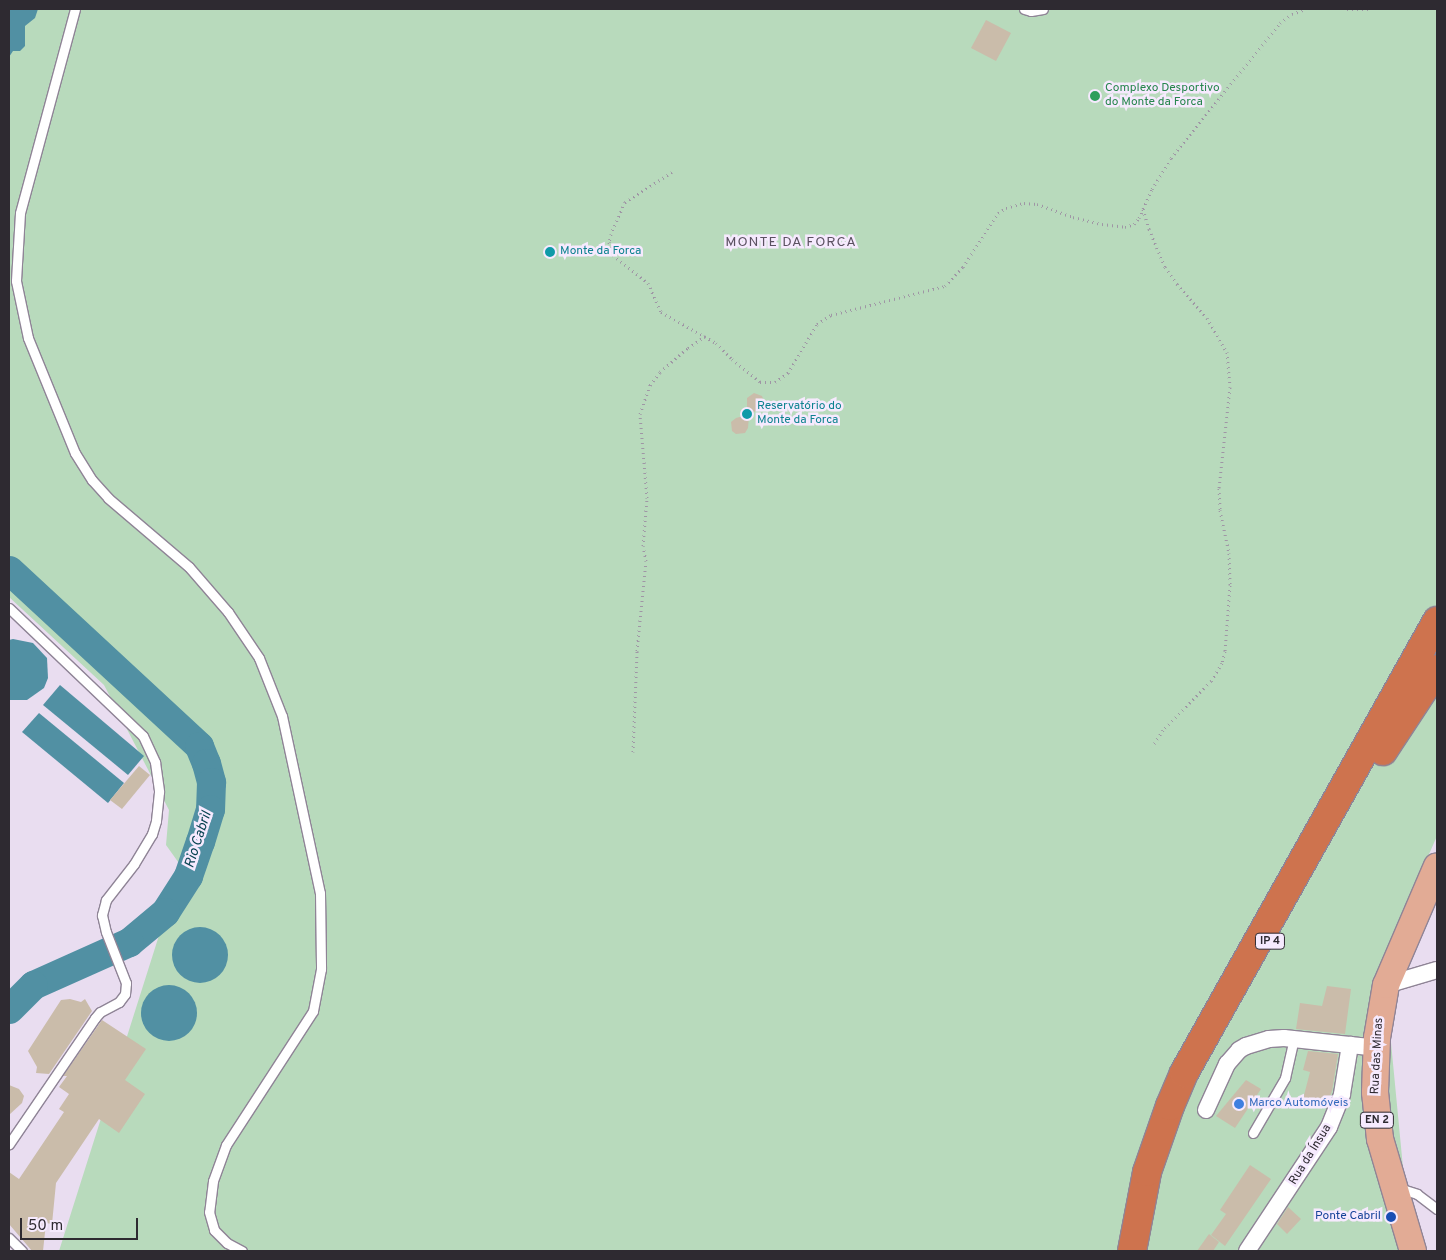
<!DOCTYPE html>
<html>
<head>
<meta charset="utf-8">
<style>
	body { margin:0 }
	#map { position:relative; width:1446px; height:1260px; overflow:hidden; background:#e9ddf0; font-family:Overpass,sans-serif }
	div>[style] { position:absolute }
	.green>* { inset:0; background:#b8dabc }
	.water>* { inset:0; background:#5190a3 }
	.round { border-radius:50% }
	.river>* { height:29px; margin:-14.5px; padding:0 14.5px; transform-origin:14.5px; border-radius:14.5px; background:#5190a3 }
	.building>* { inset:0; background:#cabcaa }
	.path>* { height:3px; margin-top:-1.5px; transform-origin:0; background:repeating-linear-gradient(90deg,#9f96a5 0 1px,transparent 0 5px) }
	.roads { filter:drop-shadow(1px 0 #8f8496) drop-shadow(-1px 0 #8f8496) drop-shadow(0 1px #8f8496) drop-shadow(0 -1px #8f8496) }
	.lane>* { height:9px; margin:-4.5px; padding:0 4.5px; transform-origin:4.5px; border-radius:4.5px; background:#fff }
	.street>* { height:16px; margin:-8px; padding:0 8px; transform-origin:8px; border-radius:8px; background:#fff }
	.primary>* { height:26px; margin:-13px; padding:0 13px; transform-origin:13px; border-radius:13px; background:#e2ab95 }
	.highway>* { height:28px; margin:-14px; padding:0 14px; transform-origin:14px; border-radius:14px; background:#ce734e }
	.dots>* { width:14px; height:14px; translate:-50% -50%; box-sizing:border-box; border:2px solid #f6eafe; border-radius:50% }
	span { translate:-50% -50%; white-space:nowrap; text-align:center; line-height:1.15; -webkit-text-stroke:5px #f6eafe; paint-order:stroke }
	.shield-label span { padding:1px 4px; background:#f6eafe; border:1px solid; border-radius:4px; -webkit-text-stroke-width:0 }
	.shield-label { font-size:11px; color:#2e2a31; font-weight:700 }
	.leisure-label { font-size:12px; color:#27864d }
	.left { translate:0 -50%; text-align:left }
	.culture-label { font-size:12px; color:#0d838f }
	.street-label { font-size:12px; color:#2e2a31 }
	.shop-label { font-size:12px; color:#366cbe }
	.transit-label { font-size:12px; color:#164399 }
	.right { translate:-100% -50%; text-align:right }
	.neighbourhood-label { font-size:14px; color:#5b5161; letter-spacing:1px }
	.water-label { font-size:14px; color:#074251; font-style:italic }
	.frame { position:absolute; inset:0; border:10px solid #2e2a31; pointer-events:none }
	.scale { position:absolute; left:20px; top:1218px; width:118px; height:22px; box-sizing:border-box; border:2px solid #2e2a31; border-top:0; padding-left:6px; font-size:15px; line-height:18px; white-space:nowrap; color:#2e2a31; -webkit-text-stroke:4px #f6eafe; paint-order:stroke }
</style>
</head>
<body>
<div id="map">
	<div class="green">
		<div style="clip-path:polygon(9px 9px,1437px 9px,1437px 836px,1383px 959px,1411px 1251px,59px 1251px,181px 866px,166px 845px,169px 810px,104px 685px,9px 597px)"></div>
	</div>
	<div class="water">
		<div style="clip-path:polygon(9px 9px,38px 9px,35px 18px,25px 26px,25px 46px,20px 51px,13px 51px,9px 57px)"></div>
		<div style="clip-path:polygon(13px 639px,33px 643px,47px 658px,48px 678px,44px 688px,27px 700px,9px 700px,9px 640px)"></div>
		<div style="clip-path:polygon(60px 685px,144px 756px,128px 775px,43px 705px)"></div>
		<div style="clip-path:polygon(39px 713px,124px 783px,108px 803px,22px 732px)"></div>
		<div class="round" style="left:172px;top:927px;width:56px;height:56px"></div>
		<div class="round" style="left:141px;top:985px;width:56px;height:56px"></div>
	</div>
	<div class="river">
		<div style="left:9px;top:570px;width:259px;rotate:42.8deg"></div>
		<div style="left:199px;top:746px;width:18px;rotate:68deg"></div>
		<div style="left:206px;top:763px;width:20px;rotate:75deg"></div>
		<div style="left:211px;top:782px;width:27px;rotate:92deg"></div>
		<div style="left:210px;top:809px;width:34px;rotate:107deg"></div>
		<div style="left:200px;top:841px;width:37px;rotate:109deg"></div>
		<div style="left:188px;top:876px;width:43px;rotate:122.6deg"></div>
		<div style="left:165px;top:912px;width:47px;rotate:140.2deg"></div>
		<div style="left:129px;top:942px;width:105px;rotate:155.9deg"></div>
		<div style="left:33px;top:985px;width:34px;rotate:135deg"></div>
	</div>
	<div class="building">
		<div style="clip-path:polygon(986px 20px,1011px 33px,996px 61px,971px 48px)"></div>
		<div style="clip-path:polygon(754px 393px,762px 396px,764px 401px,762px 406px,749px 416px,748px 428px,745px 433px,736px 434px,732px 431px,731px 422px,736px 418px,747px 415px,747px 398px)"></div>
		<div style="clip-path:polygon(139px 766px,150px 775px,122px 809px,110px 800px)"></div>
		<div style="clip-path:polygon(1327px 986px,1351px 989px,1345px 1034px,1296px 1029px,1300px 1003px,1322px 1006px)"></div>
		<div style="clip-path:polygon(70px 999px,81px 1002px,85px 999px,92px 1011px,49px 1074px,36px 1073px,37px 1067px,28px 1051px,61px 1000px)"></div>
		<div style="clip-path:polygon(102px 1020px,146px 1049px,125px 1080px,145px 1094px,119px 1133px,99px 1119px,56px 1183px,52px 1224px,46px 1223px,43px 1251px,32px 1251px,9px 1224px,9px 1172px,19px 1179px,64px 1112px,59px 1109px,69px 1094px,59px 1087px,67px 1076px,63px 1076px)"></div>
		<div style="clip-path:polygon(1308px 1051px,1338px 1054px,1332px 1091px,1327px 1105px,1303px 1099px,1310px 1072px,1303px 1070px)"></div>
		<div style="clip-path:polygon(1246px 1080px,1261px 1089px,1235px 1128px,1216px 1116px)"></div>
		<div style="clip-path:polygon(9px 1085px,19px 1089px,24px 1096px,22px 1103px,9px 1115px)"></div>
		<div style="clip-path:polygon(1250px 1165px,1271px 1179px,1225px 1246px,1211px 1235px,1226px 1214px,1220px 1210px)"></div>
		<div style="clip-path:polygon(1288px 1207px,1301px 1219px,1287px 1234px,1277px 1224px)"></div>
		<div style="clip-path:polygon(1209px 1234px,1219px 1242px,1213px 1251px,1197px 1251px)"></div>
	</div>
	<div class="path">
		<div style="left:1347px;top:9px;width:24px"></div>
		<div style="left:672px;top:172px;width:56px;rotate:147.4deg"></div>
		<div style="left:625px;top:202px;width:35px;rotate:114deg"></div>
		<div style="left:611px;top:234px;width:8px;rotate:104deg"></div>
		<div style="left:609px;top:242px;width:14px;rotate:73deg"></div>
		<div style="left:613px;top:255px;width:45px;rotate:38.7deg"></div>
		<div style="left:648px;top:283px;width:32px;rotate:66deg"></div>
		<div style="left:661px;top:312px;width:63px;rotate:29.4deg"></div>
		<div style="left:716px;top:343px;width:23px;rotate:45deg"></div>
		<div style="left:732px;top:359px;width:36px;rotate:39deg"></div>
		<div style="left:760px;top:382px;width:15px"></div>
		<div style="left:775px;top:382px;width:16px;rotate:-35deg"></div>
		<div style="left:788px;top:373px;width:57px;rotate:-59.4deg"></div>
		<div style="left:817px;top:324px;width:17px;rotate:-33deg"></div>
		<div style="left:831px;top:315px;width:118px;rotate:-14.3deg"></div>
		<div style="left:945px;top:286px;width:26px;rotate:-47deg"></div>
		<div style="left:963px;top:267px;width:64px;rotate:-57.1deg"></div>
		<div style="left:998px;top:213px;width:9px;rotate:-32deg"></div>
		<div style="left:1006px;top:208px;width:19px;rotate:-16deg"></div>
		<div style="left:1024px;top:203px;width:13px;rotate:4deg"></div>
		<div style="left:1037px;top:204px;width:38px;rotate:20deg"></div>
		<div style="left:1073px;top:217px;width:30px;rotate:14deg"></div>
		<div style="left:1102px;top:224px;width:23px;rotate:7deg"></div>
		<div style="left:1125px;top:227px;width:9px;rotate:-18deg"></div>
		<div style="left:1134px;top:224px;width:8px;rotate:-50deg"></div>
		<div style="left:1139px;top:218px;width:32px;rotate:-66deg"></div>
		<div style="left:1152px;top:189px;width:36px;rotate:-58deg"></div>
		<div style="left:1171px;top:158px;width:174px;rotate:-51.1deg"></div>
		<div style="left:1280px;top:23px;width:15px;rotate:-37deg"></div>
		<div style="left:1292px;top:14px;width:14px;rotate:-21deg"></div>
		<div style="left:1143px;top:209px;width:21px;rotate:73deg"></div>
		<div style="left:1149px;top:229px;width:41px;rotate:67.2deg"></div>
		<div style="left:1165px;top:267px;width:21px;rotate:55deg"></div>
		<div style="left:1177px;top:284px;width:45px;rotate:48.6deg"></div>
		<div style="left:1207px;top:318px;width:39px;rotate:60deg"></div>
		<div style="left:1227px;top:352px;width:35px;rotate:85deg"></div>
		<div style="left:1230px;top:387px;width:102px;rotate:96.2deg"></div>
		<div style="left:1219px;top:488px;width:22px;rotate:87deg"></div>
		<div style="left:1220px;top:510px;width:44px;rotate:78.2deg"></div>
		<div style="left:1229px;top:553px;width:32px;rotate:88deg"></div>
		<div style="left:1230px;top:585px;width:66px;rotate:94.3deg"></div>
		<div style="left:1225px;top:651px;width:12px;rotate:104deg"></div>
		<div style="left:1222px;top:663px;width:21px;rotate:121deg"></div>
		<div style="left:1211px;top:681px;width:69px;rotate:134.4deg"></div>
		<div style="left:1163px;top:730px;width:20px;rotate:123deg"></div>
		<div style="left:633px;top:752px;width:101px;rotate:-87.7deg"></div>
		<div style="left:637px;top:651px;width:90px;rotate:-84.3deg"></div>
		<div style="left:646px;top:561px;width:15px;rotate:-101deg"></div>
		<div style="left:643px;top:546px;width:48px;rotate:-85.2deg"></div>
		<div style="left:647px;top:498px;width:84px;rotate:-94.8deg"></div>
		<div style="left:640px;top:414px;width:31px;rotate:-71deg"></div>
		<div style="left:650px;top:385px;width:16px;rotate:-52deg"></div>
		<div style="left:660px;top:372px;width:37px;rotate:-41deg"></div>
		<div style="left:688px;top:348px;width:21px;rotate:-35deg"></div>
	</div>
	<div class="roads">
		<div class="lane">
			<div style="left:75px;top:9px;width:211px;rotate:105.1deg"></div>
			<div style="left:20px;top:213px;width:68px;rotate:93.4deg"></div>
			<div style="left:16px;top:281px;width:58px;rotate:78.1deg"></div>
			<div style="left:28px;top:338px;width:124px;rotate:67.8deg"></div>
			<div style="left:75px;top:453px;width:32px;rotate:58deg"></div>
			<div style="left:92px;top:480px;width:24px;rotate:48deg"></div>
			<div style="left:108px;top:498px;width:106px;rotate:40.4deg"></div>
			<div style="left:189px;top:567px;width:60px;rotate:49.1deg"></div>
			<div style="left:228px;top:612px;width:55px;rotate:56deg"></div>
			<div style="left:259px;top:658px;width:62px;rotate:68.4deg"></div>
			<div style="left:282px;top:716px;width:181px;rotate:77.9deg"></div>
			<div style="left:320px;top:893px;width:76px;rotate:89.2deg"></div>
			<div style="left:321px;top:969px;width:43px;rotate:100.8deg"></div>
			<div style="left:313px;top:1011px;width:160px;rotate:123deg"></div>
			<div style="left:226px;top:1145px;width:38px;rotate:110deg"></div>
			<div style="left:213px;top:1181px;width:31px;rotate:97deg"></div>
			<div style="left:209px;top:1212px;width:19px;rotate:74deg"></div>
			<div style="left:214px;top:1230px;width:18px;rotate:45deg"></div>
			<div style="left:227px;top:1243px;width:17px;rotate:28deg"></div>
			<div style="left:1024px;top:9px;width:7px;rotate:16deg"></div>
			<div style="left:1031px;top:11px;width:12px;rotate:-9deg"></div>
			<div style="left:9px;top:608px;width:185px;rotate:43.7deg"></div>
			<div style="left:143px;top:736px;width:29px;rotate:65deg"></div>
			<div style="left:155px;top:762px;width:30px;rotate:82deg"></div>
			<div style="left:159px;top:792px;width:29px;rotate:96deg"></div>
			<div style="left:156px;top:821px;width:14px;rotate:107deg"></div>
			<div style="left:152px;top:834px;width:35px;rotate:121deg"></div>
			<div style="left:134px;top:864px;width:46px;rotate:127.9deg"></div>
			<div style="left:106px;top:900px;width:16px;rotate:105deg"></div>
			<div style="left:102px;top:915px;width:17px;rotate:77deg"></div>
			<div style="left:106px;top:932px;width:55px;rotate:68.6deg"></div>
			<div style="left:126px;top:983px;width:11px;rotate:95deg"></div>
			<div style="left:125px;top:994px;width:10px;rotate:127deg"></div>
			<div style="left:119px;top:1002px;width:21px;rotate:152deg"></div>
			<div style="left:100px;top:1012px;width:8px;rotate:130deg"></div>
			<div style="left:95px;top:1018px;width:153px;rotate:124.3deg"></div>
			<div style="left:1253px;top:1133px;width:64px;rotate:-59.8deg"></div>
			<div style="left:1285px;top:1078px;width:41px;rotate:-77.3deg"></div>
			<div style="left:1399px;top:1188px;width:19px;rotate:18deg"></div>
			<div style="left:1417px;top:1194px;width:25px;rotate:37deg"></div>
			<div style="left:9px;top:1238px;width:18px;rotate:45deg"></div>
		</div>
		<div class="street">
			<div style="left:1386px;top:985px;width:53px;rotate:-16.4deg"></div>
			<div style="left:1206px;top:1110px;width:51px;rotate:-65.5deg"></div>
			<div style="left:1227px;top:1064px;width:18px;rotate:-49deg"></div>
			<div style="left:1239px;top:1050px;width:8px;rotate:-30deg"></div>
			<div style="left:1246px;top:1046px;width:24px;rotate:-17deg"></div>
			<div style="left:1269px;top:1039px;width:15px;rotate:-4deg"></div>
			<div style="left:1284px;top:1038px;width:66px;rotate:6.1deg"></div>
			<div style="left:1247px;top:1251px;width:149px;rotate:-56.5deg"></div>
			<div style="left:1329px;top:1127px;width:35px;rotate:-68deg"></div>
			<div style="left:1342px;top:1094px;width:50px;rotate:-80.7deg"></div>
			<div style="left:1350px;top:1045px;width:27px;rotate:6deg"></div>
		</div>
		<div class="primary">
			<div style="left:1413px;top:1251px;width:117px;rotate:-106.4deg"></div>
			<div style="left:1380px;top:1139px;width:47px;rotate:-96.1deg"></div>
			<div style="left:1375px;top:1092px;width:54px;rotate:-87.9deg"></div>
			<div style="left:1377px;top:1038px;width:54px;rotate:-80.4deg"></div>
			<div style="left:1386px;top:985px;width:129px;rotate:-66.8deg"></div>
		</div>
		<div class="highway">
			<div style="left:1383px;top:751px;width:98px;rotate:-56.6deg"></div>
			<div style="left:1132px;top:1251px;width:80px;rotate:-79.2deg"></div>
			<div style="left:1147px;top:1172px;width:70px;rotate:-70.8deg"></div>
			<div style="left:1170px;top:1106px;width:36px;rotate:-67deg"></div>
			<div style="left:1184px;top:1073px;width:518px;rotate:-60.76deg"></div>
		</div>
	</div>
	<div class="dots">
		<div style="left:1095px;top:96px;background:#2e9e5b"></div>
		<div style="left:550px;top:252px;background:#0f9aa8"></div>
		<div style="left:747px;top:414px;background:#0f9aa8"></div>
		<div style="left:1239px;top:1104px;background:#3f7fe0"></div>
		<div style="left:1391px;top:1217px;background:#1a4fb4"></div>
	</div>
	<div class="shield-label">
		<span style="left:1270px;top:941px">IP 4</span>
		<span style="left:1377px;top:1120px">EN 2</span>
	</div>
	<div class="leisure-label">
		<span class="left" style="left:1105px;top:96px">Complexo Desportivo<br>do Monte da Forca</span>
	</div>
	<div class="culture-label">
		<span class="left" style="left:560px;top:252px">Monte da Forca</span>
		<span class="left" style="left:757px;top:414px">Reservatório do<br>Monte da Forca</span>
	</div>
	<div class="street-label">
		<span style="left:1378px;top:1056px;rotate:-87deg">Rua das Minas</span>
		<span style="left:1311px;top:1155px;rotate:-58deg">Rua da Ínsua</span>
	</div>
	<div class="shop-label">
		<span class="left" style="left:1249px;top:1104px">Marco Automóveis</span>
	</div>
	<div class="transit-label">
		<span class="right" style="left:1381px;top:1217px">Ponte Cabril</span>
	</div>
	<div class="neighbourhood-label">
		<span style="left:791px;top:243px">MONTE DA FORCA</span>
	</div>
	<div class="water-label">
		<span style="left:199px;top:840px;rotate:-72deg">Rio Cabril</span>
	</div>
	<div class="frame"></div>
	<div class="scale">50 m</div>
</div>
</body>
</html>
